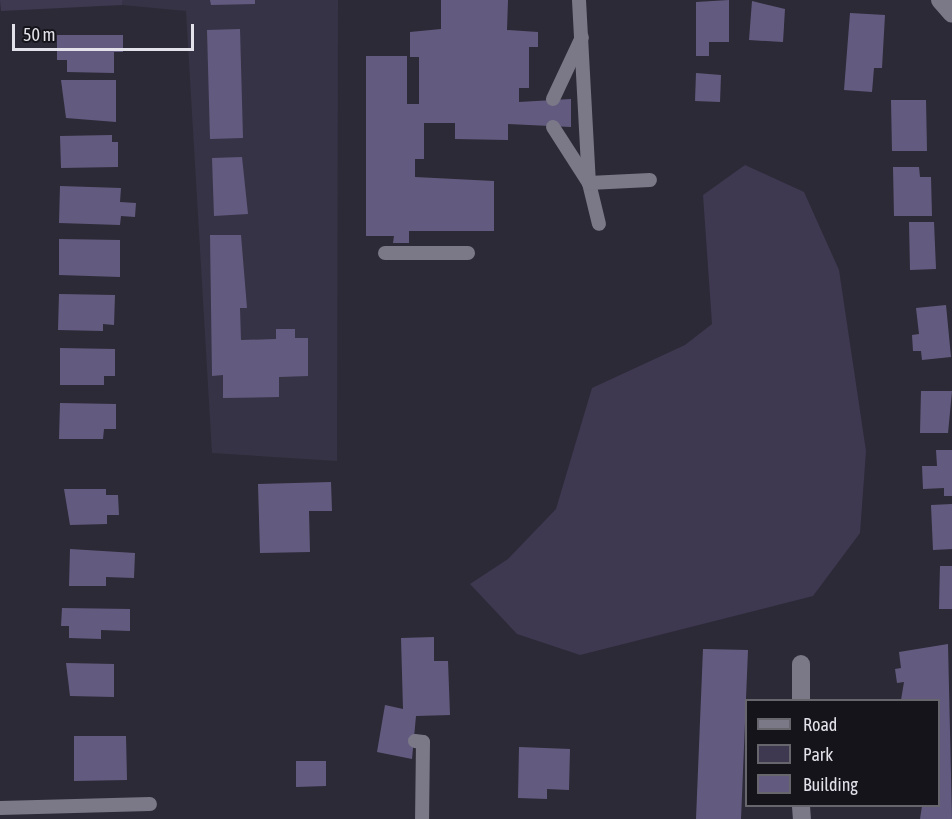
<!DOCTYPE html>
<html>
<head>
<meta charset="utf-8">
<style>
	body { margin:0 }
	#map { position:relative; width:952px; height:819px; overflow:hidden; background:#2d2a37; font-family:"Asap Condensed",sans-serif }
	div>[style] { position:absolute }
	.built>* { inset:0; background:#373346 }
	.green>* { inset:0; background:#3e3851 }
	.building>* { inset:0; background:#635b7f }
	.lane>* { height:14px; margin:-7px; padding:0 7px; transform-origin:7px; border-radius:7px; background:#7b7888 }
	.street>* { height:18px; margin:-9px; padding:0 9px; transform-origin:9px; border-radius:9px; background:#7b7888 }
	.secondary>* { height:18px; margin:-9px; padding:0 9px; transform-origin:9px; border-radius:9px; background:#7b7888 }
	span { translate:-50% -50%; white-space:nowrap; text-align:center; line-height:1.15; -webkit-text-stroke:4.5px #15141a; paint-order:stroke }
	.legend { position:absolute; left:745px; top:699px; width:195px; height:108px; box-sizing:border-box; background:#15141a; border:2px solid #67666d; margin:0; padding:8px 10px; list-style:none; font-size:18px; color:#e3e1ea }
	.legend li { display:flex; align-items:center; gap:12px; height:30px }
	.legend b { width:30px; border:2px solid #67666d }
	.scale { position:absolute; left:12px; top:24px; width:182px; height:27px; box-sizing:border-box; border:3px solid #e3e1ea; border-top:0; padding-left:8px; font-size:18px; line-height:21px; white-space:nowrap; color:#e3e1ea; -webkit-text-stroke:4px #15141a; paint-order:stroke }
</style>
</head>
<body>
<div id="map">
	<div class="built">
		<div style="clip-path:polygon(123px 0,338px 0,337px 461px,212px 453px,186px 11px,122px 5px)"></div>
	</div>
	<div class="green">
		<div style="clip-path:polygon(0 0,123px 0,122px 5px,1px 11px)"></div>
		<div style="clip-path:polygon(745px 165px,804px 192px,839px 270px,866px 451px,860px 533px,813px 596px,580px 655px,517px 634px,470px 584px,508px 559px,556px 509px,592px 388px,685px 345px,712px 324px,703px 195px)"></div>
	</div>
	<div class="building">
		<div style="clip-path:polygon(210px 0,255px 0,255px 4px,211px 5px)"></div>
		<div style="clip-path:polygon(441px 0,508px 0,507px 30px,538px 32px,538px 47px,529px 47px,529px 88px,519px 88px,519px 102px,571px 99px,571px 127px,508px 124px,508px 140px,455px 139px,455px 123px,424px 123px,424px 159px,415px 159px,415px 177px,494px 181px,494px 231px,409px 231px,409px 243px,393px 243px,394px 236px,366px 236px,366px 56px,407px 56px,407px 104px,419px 104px,419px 57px,410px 57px,410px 32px,441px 29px)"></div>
		<div style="clip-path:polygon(729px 0,729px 42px,709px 42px,709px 56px,696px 56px,696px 2px)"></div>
		<div style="clip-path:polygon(752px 1px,785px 9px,783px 42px,749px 40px)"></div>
		<div style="clip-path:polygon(850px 13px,885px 15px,882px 68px,874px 68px,872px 92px,844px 90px)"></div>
		<div style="clip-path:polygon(240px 29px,243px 138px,210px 139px,207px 30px)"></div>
		<div style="clip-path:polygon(57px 35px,123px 35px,123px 52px,114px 52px,114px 73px,67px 72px,67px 60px,57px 60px)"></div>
		<div style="clip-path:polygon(696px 73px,721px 75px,720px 102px,695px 101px)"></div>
		<div style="clip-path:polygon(61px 80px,116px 80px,116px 122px,66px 118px)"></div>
		<div style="clip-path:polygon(891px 100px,926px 100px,927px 151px,892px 151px)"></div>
		<div style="clip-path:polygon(112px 135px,112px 142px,118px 142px,118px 167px,61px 168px,60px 136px)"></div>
		<div style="clip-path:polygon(242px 157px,248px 214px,214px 216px,212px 158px)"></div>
		<div style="clip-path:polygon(893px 167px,919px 167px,920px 177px,931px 177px,932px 216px,894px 216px)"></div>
		<div style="clip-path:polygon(60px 186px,121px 188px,120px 202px,136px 203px,135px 217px,121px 216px,120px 225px,59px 223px)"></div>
		<div style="clip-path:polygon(909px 222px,934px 222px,936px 269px,910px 270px)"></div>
		<div style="clip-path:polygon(210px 235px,241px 235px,247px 308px,240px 308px,241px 340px,276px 339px,276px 329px,295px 329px,295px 338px,308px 338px,308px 376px,279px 377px,279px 397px,223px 398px,223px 375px,212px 376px)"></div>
		<div style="clip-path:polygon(59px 239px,120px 240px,120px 277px,59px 275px)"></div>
		<div style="clip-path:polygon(59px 294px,115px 295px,114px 325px,103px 324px,103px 331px,58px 330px)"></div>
		<div style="clip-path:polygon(946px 305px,951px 357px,922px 360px,921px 351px,913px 351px,912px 335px,919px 334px,916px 308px)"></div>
		<div style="clip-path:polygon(60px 348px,115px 349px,115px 376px,104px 376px,104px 385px,60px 385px)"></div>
		<div style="clip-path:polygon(921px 391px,952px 391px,948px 433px,920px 433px)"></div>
		<div style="clip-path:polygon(60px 403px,116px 404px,116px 429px,104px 429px,103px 439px,59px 439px)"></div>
		<div style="clip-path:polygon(936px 450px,952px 450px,952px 496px,944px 496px,944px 488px,923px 489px,922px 466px,937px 466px)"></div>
		<div style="clip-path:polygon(331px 482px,332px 511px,309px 511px,310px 552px,260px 553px,258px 484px)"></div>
		<div style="clip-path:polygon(64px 489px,106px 489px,106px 495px,118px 495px,119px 515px,107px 515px,107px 524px,70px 525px)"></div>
		<div style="clip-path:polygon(952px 504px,952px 549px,933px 550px,931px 505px)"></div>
		<div style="clip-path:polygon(70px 549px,135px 553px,134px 578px,106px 577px,106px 586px,69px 586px)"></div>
		<div style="clip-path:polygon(940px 566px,952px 566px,952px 609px,939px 609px)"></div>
		<div style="clip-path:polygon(62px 608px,130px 609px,130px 631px,101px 630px,101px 639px,69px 638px,69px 626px,61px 626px)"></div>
		<div style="clip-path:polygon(434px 637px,434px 661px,448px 661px,450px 715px,416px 716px,412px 759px,377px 752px,385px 705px,403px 709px,401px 638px)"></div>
		<div style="clip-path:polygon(948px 644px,952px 819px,920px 819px,922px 806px,938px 806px,938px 700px,901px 700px,904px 682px,897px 683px,895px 669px,901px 668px,899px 652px)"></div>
		<div style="clip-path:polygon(703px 649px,748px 650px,741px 819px,696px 819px)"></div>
		<div style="clip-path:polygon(66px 663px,114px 664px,114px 697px,70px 696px)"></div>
		<div style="clip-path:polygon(74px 736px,126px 736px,127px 780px,74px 781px)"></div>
		<div style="clip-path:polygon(519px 747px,570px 749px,569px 790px,547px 789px,547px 799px,518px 798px)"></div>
		<div style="clip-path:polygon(296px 761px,326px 761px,326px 786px,296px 787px)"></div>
	</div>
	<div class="lane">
		<div style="left:579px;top:0;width:183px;rotate:86.9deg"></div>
		<div style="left:589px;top:183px;width:42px;rotate:76.3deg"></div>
		<div style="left:553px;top:99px;width:68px;rotate:-64.9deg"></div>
		<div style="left:553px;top:127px;width:67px;rotate:57.3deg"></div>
		<div style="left:589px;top:183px;width:61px;rotate:-2.8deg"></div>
		<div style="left:385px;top:253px;width:83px"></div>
		<div style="left:415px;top:741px;width:8px;rotate:7deg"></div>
		<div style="left:423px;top:742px;width:77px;rotate:90.7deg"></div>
		<div style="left:0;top:808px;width:150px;rotate:-1.5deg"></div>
	</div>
	<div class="street">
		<div style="left:801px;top:700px;width:36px;rotate:-90deg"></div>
		<div style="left:801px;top:806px;width:13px;rotate:86deg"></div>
	</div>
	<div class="secondary">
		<div style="left:940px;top:0;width:18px;rotate:49deg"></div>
	</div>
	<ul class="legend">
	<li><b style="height:8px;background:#7b7888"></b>Road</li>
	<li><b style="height:16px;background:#3e3851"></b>Park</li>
	<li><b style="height:16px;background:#635b7f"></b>Building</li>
	</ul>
	<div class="scale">50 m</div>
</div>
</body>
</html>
